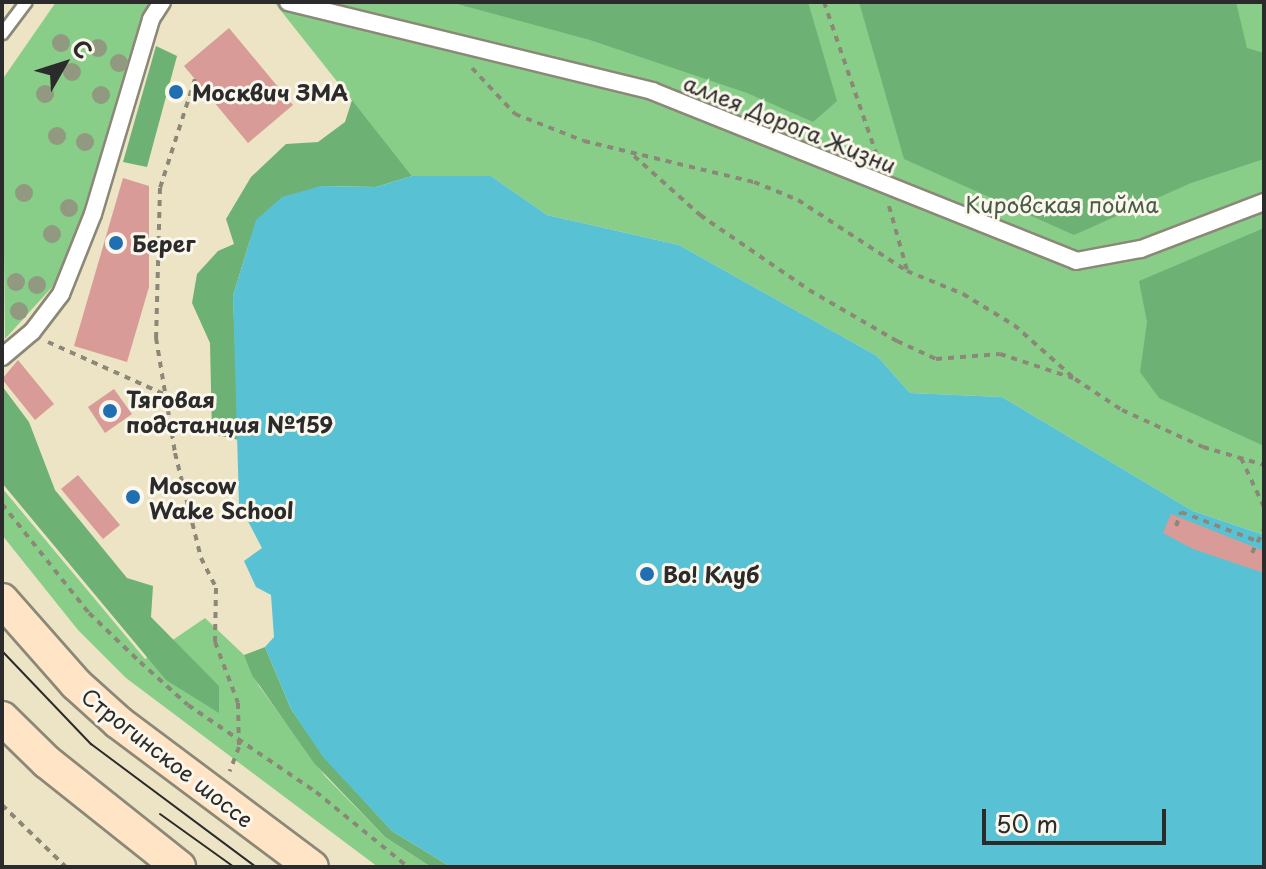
<!DOCTYPE html>
<html>
<head>
<meta charset="utf-8">
<style>
	body { margin:0 }
	#map { position:relative; width:1266px; height:869px; overflow:hidden; background:#ece4c5; font-family:"Playpen Sans",sans-serif }
	div>[style] { position:absolute }
	.green>* { inset:0; background:#88ce89 }
	.forest>* { inset:0; background:#6eb175 }
	.water>* { inset:0; background:#58c2d4 }
	.building>* { inset:0; background:#d89b98 }
	.path>* { height:4px; margin-top:-2px; transform-origin:0; background:repeating-linear-gradient(90deg,#8c8878 0 6px,transparent 0 12px) }
	.roads { filter:drop-shadow(2px 0 #8c8878) drop-shadow(-2px 0 #8c8878) drop-shadow(0 2px #8c8878) drop-shadow(0 -2px #8c8878) }
	.service>* { height:11px; margin:-5.5px; padding:0 5.5px; transform-origin:5.5px; border-radius:5.5px; background:#fff }
	.pedestrian>* { height:16px; margin:-8px; padding:0 8px; transform-origin:8px; border-radius:8px; background:#fff }
	.secondary>* { height:32px; margin:-16px; padding:0 16px; transform-origin:16px; border-radius:16px; background:#ffe4c6 }
	.tram>* { height:2px; margin:-1px; padding:0 1px; transform-origin:1px; border-radius:1px; background:#2b2b2b }
	.trees>* { width:18px; height:18px; margin:-9px; border-radius:50%; background:#919980 }
	.dots>* { width:22px; height:22px; translate:-50% -50%; box-sizing:border-box; border:4px solid #fbf7ec; border-radius:50% }
	span { translate:-50% -50%; white-space:nowrap; text-align:center; line-height:1.15; -webkit-text-stroke:6px #fbf7ec; paint-order:stroke }
	.poi-label { font-size:22px; color:#2b2b2b; font-weight:700 }
	.left { translate:0 -50%; text-align:left }
	.street-label { font-size:22px; color:#2b2b2b }
	.park-label { font-size:22px; color:#475c47 }
	.frame { position:absolute; inset:0; border:4px solid #2b2b2b; pointer-events:none }
	.north { position:absolute; left:24px; top:24px; width:80px; height:80px; -webkit-text-stroke:6px #fbf7ec; paint-order:stroke; rotate:51deg; font-size:22px; font-weight:700; line-height:32px; text-align:center; color:#2b2b2b }
	.north::after { content:''; display:block; margin:auto; width:28px; height:36px; background:#2b2b2b; clip-path:polygon(50% 0,100% 100%,50% 72%,0 100%) }
	.scale { position:absolute; left:982px; top:809px; width:184px; height:36px; box-sizing:border-box; border:4px solid #2b2b2b; border-top:0; padding-left:10px; font-size:24px; line-height:28px; white-space:nowrap; color:#2b2b2b; -webkit-text-stroke:6px #fbf7ec; paint-order:stroke }
</style>
</head>
<body>
<div id="map">
	<div class="green">
		<div style="clip-path:polygon(56px 2px,153px 2px,86px 214px,53px 286px,5px 339px,2px 80px)"></div>
		<div style="clip-path:polygon(274px 2px,1264px 2px,1264px 535px,1193px 511px,1002px 397px,910px 393px,877px 356px,679px 245px,547px 215px,491px 176px,412px 176px)"></div>
		<div style="clip-path:polygon(2px 488px,145px 659px,205px 618px,244px 655px,259px 686px,325px 776px,385px 837px,431px 867px,378px 867px,126px 678px,78px 630px,2px 535px)"></div>
	</div>
	<div class="forest">
		<div style="clip-path:polygon(450px 2px,808px 2px,837px 101px,813px 122px,747px 93px,590px 40px)"></div>
		<div style="clip-path:polygon(859px 2px,1236px 2px,1247px 48px,1264px 53px,1264px 159px,1191px 183px,1074px 235px,904px 159px)"></div>
		<div style="clip-path:polygon(156px 46px,177px 56px,147px 167px,123px 162px)"></div>
		<div style="clip-path:polygon(352px 100px,412px 176px,376px 187px,321px 186px,250px 240px,233px 296px,239px 440px,212px 434px,210px 343px,192px 303px,197px 274px,218px 251px,234px 244px,226px 219px,251px 177px,286px 144px,318px 142px,345px 122px)"></div>
		<div style="clip-path:polygon(1264px 228px,1264px 446px,1159px 398px,1140px 372px,1147px 322px,1139px 281px)"></div>
		<div style="clip-path:polygon(2px 386px,29px 422px,55px 490px,127px 578px,153px 586px,151px 617px,219px 686px,219px 713px,166px 680px,2px 483px)"></div>
		<div style="clip-path:polygon(265px 647px,291px 709px,323px 756px,392px 831px,451px 867px,431px 867px,385px 837px,314px 763px,252px 675px,244px 655px)"></div>
	</div>
	<div class="water">
		<div style="clip-path:polygon(412px 176px,491px 176px,547px 215px,679px 245px,877px 356px,910px 393px,1002px 397px,1193px 511px,1264px 535px,1264px 867px,451px 867px,392px 831px,323px 757px,291px 709px,265px 647px,274px 637px,271px 595px,256px 587px,244px 561px,262px 548px,239px 504px,233px 296px,256px 220px,282px 197px,321px 186px,376px 187px)"></div>
	</div>
	<div class="building">
		<div style="clip-path:polygon(229px 28px,293px 105px,248px 143px,184px 66px)"></div>
		<div style="clip-path:polygon(123px 178px,149px 186px,149px 287px,127px 362px,74px 346px)"></div>
		<div style="clip-path:polygon(18px 360px,54px 404px,35px 420px,2px 379px)"></div>
		<div style="clip-path:polygon(114px 389px,132px 414px,105px 433px,88px 407px)"></div>
		<div style="clip-path:polygon(78px 475px,120px 525px,103px 539px,61px 489px)"></div>
		<div style="clip-path:polygon(1171px 514px,1264px 551px,1264px 573px,1193px 549px,1163px 533px)"></div>
	</div>
	<div class="path">
		<div style="left:824px;top:2px;width:169px;rotate:71deg"></div>
		<div style="left:472px;top:68px;width:63px;rotate:46.9deg"></div>
		<div style="left:515px;top:114px;width:74px;rotate:21.4deg"></div>
		<div style="left:584px;top:141px;width:175px;rotate:13.6deg"></div>
		<div style="left:754px;top:182px;width:48px;rotate:22.2deg"></div>
		<div style="left:798px;top:200px;width:130px;rotate:33.1deg"></div>
		<div style="left:907px;top:271px;width:61px;rotate:22.3deg"></div>
		<div style="left:963px;top:294px;width:60px;rotate:31.3deg"></div>
		<div style="left:1014px;top:325px;width:81px;rotate:41.5deg"></div>
		<div style="left:1075px;top:379px;width:56px;rotate:33.4deg"></div>
		<div style="left:1122px;top:410px;width:89px;rotate:24.6deg"></div>
		<div style="left:1203px;top:447px;width:64px;rotate:16.4deg"></div>
		<div style="left:195px;top:79px;width:114px;rotate:107.8deg"></div>
		<div style="left:160px;top:188px;width:150px;rotate:91.5deg"></div>
		<div style="left:156px;top:338px;width:117px;rotate:80.6deg"></div>
		<div style="left:175px;top:453px;width:108px;rotate:76.1deg"></div>
		<div style="left:201px;top:558px;width:34px;rotate:63deg"></div>
		<div style="left:216px;top:588px;width:54px;rotate:91.1deg"></div>
		<div style="left:215px;top:642px;width:65px;rotate:69.3deg"></div>
		<div style="left:238px;top:703px;width:44px;rotate:88.7deg"></div>
		<div style="left:239px;top:747px;width:26px;rotate:111deg"></div>
		<div style="left:634px;top:156px;width:89px;rotate:41.8deg"></div>
		<div style="left:700px;top:215px;width:132px;rotate:34.5deg"></div>
		<div style="left:809px;top:290px;width:102px;rotate:30.1deg"></div>
		<div style="left:897px;top:341px;width:43px;rotate:24.8deg"></div>
		<div style="left:936px;top:359px;width:64px;rotate:-4.5deg"></div>
		<div style="left:1000px;top:354px;width:77px;rotate:18.2deg"></div>
		<div style="left:889px;top:206px;width:66px;rotate:74.3deg"></div>
		<div style="left:48px;top:342px;width:129px;rotate:24.2deg"></div>
		<div style="left:1241px;top:458px;width:54px;rotate:64.9deg"></div>
		<div style="left:2px;top:504px;width:139px;rotate:51.4deg"></div>
		<div style="left:89px;top:613px;width:71px;rotate:43.9deg"></div>
		<div style="left:140px;top:662px;width:64px;rotate:41.9deg"></div>
		<div style="left:188px;top:705px;width:155px;rotate:34.2deg"></div>
		<div style="left:316px;top:792px;width:119px;rotate:39.2deg"></div>
		<div style="left:1176px;top:526px;width:15px;rotate:-70deg"></div>
		<div style="left:1181px;top:512px;width:81px;rotate:20.9deg"></div>
		<div style="left:1252px;top:553px;width:27px;rotate:-63deg"></div>
		<div style="left:2px;top:805px;width:89px;rotate:44.1deg"></div>
	</div>
	<div class="roads">
		<div class="service">
			<div style="left:2px;top:33px;width:39px;rotate:-53deg"></div>
		</div>
		<div class="pedestrian">
			<div style="left:288px;top:2px;width:375px;rotate:13.7deg"></div>
			<div style="left:652px;top:91px;width:457px;rotate:21.8deg"></div>
			<div style="left:1076px;top:261px;width:66px;rotate:-10.5deg"></div>
			<div style="left:1141px;top:249px;width:132px;rotate:-20.9deg"></div>
			<div style="left:2px;top:357px;width:39px;rotate:-40deg"></div>
			<div style="left:32px;top:332px;width:48px;rotate:-52.7deg"></div>
			<div style="left:61px;top:294px;width:86px;rotate:-68.2deg"></div>
			<div style="left:93px;top:214px;width:203px;rotate:-73.4deg"></div>
			<div style="left:151px;top:19px;width:20px;rotate:-57deg"></div>
		</div>
		<div class="secondary">
			<div style="left:2px;top:600px;width:112px;rotate:48.6deg"></div>
			<div style="left:76px;top:684px;width:57px;rotate:42.1deg"></div>
			<div style="left:118px;top:722px;width:242px;rotate:36.8deg"></div>
			<div style="left:2px;top:718px;width:63px;rotate:44.4deg"></div>
			<div style="left:47px;top:762px;width:169px;rotate:38.5deg"></div>
		</div>
	</div>
	<div class="tram">
		<div style="left:2px;top:651px;width:129px;rotate:46.3deg"></div>
		<div style="left:91px;top:744px;width:206px;rotate:36.7deg"></div>
		<div style="left:160px;top:814px;width:91px;rotate:35.6deg"></div>
	</div>
	<div class="trees">
		<div style="left:61px;top:43px"></div>
		<div style="left:98px;top:48px"></div>
		<div style="left:119px;top:63px"></div>
		<div style="left:72px;top:72px"></div>
		<div style="left:45px;top:94px"></div>
		<div style="left:101px;top:95px"></div>
		<div style="left:57px;top:136px"></div>
		<div style="left:85px;top:142px"></div>
		<div style="left:24px;top:193px"></div>
		<div style="left:69px;top:208px"></div>
		<div style="left:52px;top:234px"></div>
		<div style="left:16px;top:282px"></div>
		<div style="left:37px;top:285px"></div>
		<div style="left:19px;top:311px"></div>
	</div>
	<div class="dots">
		<div style="left:176px;top:92px;background:#1f6fb2"></div>
		<div style="left:116px;top:243px;background:#1f6fb2"></div>
		<div style="left:110px;top:411px;background:#1f6fb2"></div>
		<div style="left:133px;top:497px;background:#1f6fb2"></div>
		<div style="left:647px;top:574px;background:#1f6fb2"></div>
	</div>
	<div class="poi-label">
		<span class="left" style="left:192px;top:92px">Москвич ЗМА</span>
		<span class="left" style="left:132px;top:243px">Берег</span>
		<span class="left" style="left:126px;top:411px">Тяговая<br>подстанция №159</span>
		<span class="left" style="left:149px;top:497px">Moscow<br>Wake School</span>
		<span class="left" style="left:663px;top:574px">Во! Клуб</span>
	</div>
	<div class="street-label">
		<span style="left:790px;top:123px;rotate:22deg">аллея Дорога Жизни</span>
		<span style="left:168px;top:757px;rotate:38deg">Строгинское шоссе</span>
	</div>
	<div class="park-label">
		<span style="left:1062px;top:204px">Кировская пойма</span>
	</div>
	<div class="frame"></div>
	<div class="north">С</div>
	<div class="scale">50 m</div>
</div>
</body>
</html>
